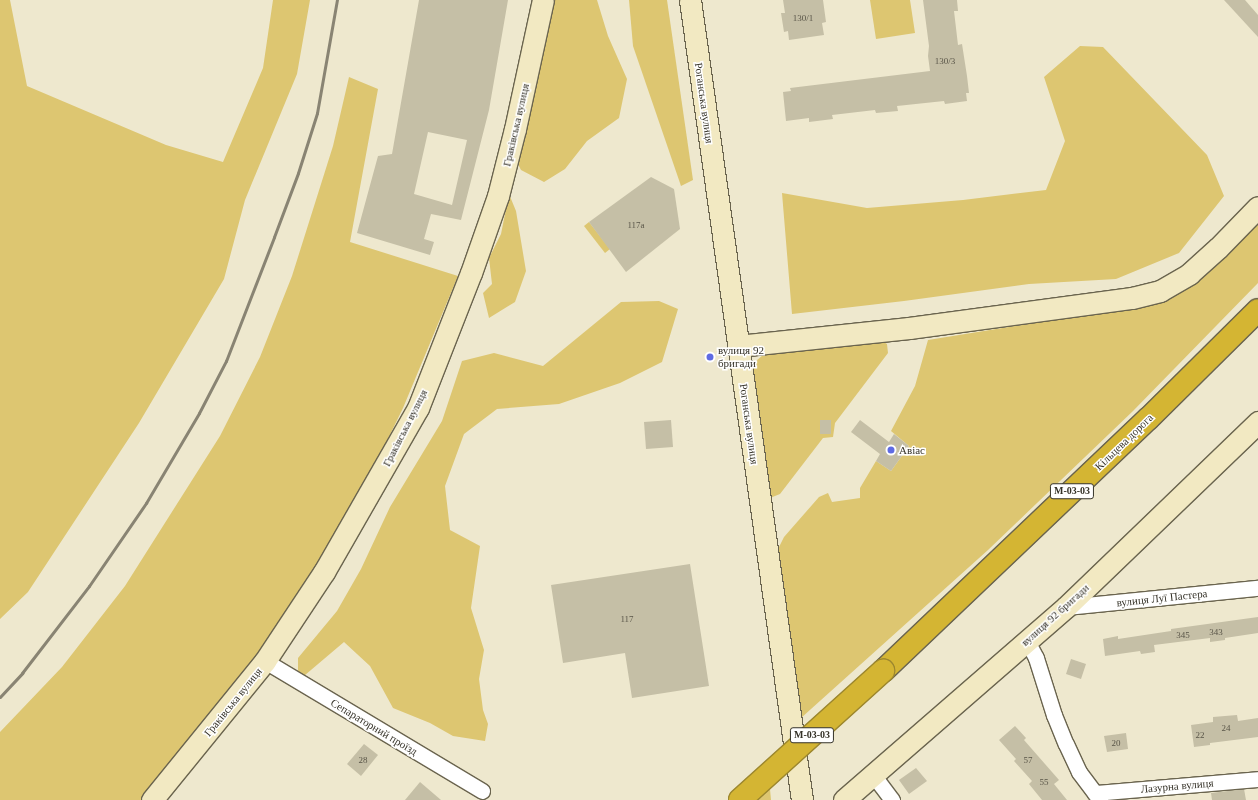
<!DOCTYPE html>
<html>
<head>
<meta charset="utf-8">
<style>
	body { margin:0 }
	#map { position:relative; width:1258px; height:800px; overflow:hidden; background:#eee8ce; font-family:Georgia,serif }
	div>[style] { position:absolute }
	.green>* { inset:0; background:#ddc671 }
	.building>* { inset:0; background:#c5bfa6 }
	.roads { filter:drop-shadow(1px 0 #6a644e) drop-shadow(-1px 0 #6a644e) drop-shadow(0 1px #6a644e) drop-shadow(0 -1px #6a644e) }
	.street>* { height:15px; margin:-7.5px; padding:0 7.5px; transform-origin:7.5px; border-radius:7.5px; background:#fff }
	.secondary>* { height:21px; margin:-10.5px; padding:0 10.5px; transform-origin:10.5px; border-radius:10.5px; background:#f2e9c2 }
	.highway>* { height:22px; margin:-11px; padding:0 11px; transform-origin:11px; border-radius:11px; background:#d4b533 }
	.rail>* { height:3px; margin:-1.5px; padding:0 1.5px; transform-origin:1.5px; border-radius:1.5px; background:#898473 }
	.bridges { filter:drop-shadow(1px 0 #9c872f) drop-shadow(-1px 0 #9c872f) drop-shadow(0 1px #9c872f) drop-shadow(0 -1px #9c872f) }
	.highway-bridge>* { height:22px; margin:-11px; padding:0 11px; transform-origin:11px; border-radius:11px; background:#d4b533 }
	.dots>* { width:11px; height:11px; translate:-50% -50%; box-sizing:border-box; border:2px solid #fff; border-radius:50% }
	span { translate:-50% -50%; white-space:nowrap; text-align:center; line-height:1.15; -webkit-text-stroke:3px #fff; paint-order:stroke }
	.number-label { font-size:9px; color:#595548 }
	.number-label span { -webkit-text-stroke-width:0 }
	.shield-label span { padding:1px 3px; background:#fff; border:1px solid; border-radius:3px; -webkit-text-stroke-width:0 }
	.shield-label { font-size:10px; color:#353228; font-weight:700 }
	.street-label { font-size:11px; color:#353228 }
	.poi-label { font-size:11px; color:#353228 }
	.left { translate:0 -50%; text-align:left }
</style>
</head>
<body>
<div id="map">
	<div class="green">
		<div style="clip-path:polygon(0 0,10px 0,27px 86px,166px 145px,223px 162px,263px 68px,273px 0,310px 0,297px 74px,245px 200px,224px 279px,139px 423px,28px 592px,0 619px)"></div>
		<div style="clip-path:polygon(553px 0,597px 0,608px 36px,627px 79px,619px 118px,587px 141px,565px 169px,544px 182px,521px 170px,516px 160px)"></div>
		<div style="clip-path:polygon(629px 0,667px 0,693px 180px,681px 186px,633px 46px)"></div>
		<div style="clip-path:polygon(870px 0,910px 0,915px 33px,876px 39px)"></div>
		<div style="clip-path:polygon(1080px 46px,1103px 47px,1207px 155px,1224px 196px,1179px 253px,1116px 279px,1029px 284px,904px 301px,792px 314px,782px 193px,867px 208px,963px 200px,1046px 190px,1065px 141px,1044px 77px)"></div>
		<div style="clip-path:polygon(349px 77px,378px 89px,350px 242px,458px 276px,403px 408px,361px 494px,249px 675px,146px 800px,0 800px,0 732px,62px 667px,125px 586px,220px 436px,260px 357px,292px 276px,333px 146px)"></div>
		<div style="clip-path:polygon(509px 194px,516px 211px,526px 271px,515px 302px,489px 318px,483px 293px,492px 284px,489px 258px,501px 234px)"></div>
		<div style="clip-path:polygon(1258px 212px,1258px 283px,1133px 411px,988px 550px,801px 718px,777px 551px,784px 537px,819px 497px,828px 493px,832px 502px,860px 498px,860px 488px,876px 461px,891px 471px,909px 446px,891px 431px,915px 386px,928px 340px,1165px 302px)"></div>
		<div style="clip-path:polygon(589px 222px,610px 249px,605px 253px,584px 226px)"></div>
		<div style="clip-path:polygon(659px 301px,678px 309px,662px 362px,620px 383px,559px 404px,497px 409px,464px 434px,445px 486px,450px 530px,480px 546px,471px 608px,484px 650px,479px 679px,483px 710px,488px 724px,485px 741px,453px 736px,430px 723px,393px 708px,370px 666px,344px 642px,298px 681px,298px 658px,337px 611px,361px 569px,390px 507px,442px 421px,462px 361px,494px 353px,543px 366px,621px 302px)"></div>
		<div style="clip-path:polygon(878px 339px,887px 344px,888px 353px,835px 423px,833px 437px,823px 438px,780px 494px,770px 498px,751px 371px,756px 361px,763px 355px)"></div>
		<div style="clip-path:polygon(770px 789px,771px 800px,757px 800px)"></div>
	</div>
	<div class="building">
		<div style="clip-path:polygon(evenodd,419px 0,508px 0,489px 110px,461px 220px,431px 214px,424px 239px,434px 242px,430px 255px,357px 233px,378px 156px,392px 154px,419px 0,428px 132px,467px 140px,452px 205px,414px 194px,428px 132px)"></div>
		<div style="clip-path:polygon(783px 0,823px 0,826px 22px,822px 23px,824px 35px,789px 40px,788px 31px,784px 32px,781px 13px,785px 13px)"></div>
		<div style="clip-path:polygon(923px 0,957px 0,958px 11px,954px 11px,958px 45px,962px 44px,967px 76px,969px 93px,966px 93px,967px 101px,945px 104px,944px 101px,897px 106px,898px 111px,876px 113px,875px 110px,832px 115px,833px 119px,809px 122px,809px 118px,786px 121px,783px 92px,791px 91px,790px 88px,930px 71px,928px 56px,929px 46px)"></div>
		<div style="clip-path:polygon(1224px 0,1245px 0,1258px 15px,1258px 37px)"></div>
		<div style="clip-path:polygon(651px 177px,674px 189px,680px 229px,626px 272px,589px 222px)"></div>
		<div style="clip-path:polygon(671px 420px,673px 447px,646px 449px,644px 422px)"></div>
		<div style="clip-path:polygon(820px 420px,831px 420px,831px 434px,820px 434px)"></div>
		<div style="clip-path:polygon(860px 420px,889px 442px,894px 434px,909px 446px,891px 471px,876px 461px,880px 454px,851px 432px)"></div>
		<div style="clip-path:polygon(690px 564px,709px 686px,632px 698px,625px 653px,563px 663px,551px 585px)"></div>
		<div style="clip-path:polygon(1258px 617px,1258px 633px,1225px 638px,1225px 640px,1210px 642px,1210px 638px,1154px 645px,1155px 652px,1141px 654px,1140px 651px,1105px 656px,1103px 639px,1118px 636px,1118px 639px,1171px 631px,1171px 629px)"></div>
		<div style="clip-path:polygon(1071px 659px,1086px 664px,1081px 679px,1066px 674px)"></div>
		<div style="clip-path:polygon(1237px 715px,1238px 721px,1258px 718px,1258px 737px,1210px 743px,1210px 745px,1194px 747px,1191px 725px,1213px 722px,1213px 717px)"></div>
		<div style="clip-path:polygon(1015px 726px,1026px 738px,1024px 740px,1059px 780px,1054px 784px,1067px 800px,1042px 800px,1029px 784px,1032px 781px,1014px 761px,1016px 759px,999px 740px)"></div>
		<div style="clip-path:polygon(1126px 733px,1128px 749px,1107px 752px,1104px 736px)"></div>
		<div style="clip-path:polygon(364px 744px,378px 755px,361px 776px,347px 764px)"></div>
		<div style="clip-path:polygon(916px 768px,927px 781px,909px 794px,899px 780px)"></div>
		<div style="clip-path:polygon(420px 782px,441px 800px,405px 800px)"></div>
		<div style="clip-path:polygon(1244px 789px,1246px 800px,1212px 800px,1211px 793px)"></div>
	</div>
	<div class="roads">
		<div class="street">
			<div style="left:1066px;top:607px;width:193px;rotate:-5.7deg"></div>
			<div style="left:1027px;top:641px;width:19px;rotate:62deg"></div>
			<div style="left:1036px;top:658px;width:60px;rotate:72.5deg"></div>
			<div style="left:1054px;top:715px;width:31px;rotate:68deg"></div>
			<div style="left:1066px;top:744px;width:31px;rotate:65deg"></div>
			<div style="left:1079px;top:772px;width:35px;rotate:53deg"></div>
			<div style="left:265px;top:661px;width:253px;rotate:30.9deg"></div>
			<div style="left:874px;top:776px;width:30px;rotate:53deg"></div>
			<div style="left:1095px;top:793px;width:164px;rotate:-4.9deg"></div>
		</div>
		<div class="secondary">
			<div style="left:690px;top:0;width:808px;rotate:82.03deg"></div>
			<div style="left:738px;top:346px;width:172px;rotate:-6deg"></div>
			<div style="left:909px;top:328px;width:225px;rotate:-7.7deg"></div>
			<div style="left:1132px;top:298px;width:29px;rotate:-14deg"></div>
			<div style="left:1160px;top:291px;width:34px;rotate:-30deg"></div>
			<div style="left:1189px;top:274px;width:39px;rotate:-42deg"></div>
			<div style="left:1218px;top:248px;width:57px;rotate:-45.7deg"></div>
			<div style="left:152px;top:800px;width:179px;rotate:-50.9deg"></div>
			<div style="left:265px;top:661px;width:107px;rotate:-56.5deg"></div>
			<div style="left:324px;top:572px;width:189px;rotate:-60.2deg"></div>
			<div style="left:418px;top:408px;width:145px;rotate:-68.6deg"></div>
			<div style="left:471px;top:273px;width:82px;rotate:-70.7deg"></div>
			<div style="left:498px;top:196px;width:69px;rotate:-75.8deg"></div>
			<div style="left:515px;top:129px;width:132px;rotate:-77.8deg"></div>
			<div style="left:844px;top:800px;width:294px;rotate:-41deg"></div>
			<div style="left:1066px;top:607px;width:267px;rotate:-43.9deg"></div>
		</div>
		<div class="highway">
			<div style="left:883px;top:671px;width:367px;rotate:-43.6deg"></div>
			<div style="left:1149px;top:418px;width:153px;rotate:-44.7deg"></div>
		</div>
	</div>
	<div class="rail">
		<div style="left:0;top:697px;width:33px;rotate:-47deg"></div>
		<div style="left:22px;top:673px;width:110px;rotate:-52.4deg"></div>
		<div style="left:89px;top:586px;width:101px;rotate:-55.5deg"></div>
		<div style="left:146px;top:503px;width:104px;rotate:-59.5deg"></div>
		<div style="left:199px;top:413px;width:59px;rotate:-62.6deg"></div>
		<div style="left:226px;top:361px;width:133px;rotate:-68.8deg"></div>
		<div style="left:274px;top:237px;width:68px;rotate:-69.4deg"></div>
		<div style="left:298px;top:173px;width:63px;rotate:-72.4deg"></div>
		<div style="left:317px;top:113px;width:115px;rotate:-80deg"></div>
	</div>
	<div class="bridges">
		<div class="highway-bridge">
			<div style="left:740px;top:800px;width:193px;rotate:-42.1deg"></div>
		</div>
	</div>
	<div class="dots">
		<div style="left:710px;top:357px;background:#5f6be3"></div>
		<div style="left:891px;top:450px;background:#5f6be3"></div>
	</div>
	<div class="number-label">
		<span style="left:803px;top:18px">130/1</span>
		<span style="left:945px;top:61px">130/3</span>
		<span style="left:636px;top:225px">117а</span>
		<span style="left:627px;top:619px">117</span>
		<span style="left:1216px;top:632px">343</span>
		<span style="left:1183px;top:635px">345</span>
		<span style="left:1226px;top:728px">24</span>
		<span style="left:1200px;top:735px">22</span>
		<span style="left:1116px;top:743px">20</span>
		<span style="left:363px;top:760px">28</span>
		<span style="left:1028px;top:760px">57</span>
		<span style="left:1044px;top:782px">55</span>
	</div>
	<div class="shield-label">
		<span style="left:1072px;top:491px">М-03-03</span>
		<span style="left:812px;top:735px">М-03-03</span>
	</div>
	<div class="street-label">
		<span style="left:704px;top:103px;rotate:82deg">Роганська вулиця</span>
		<span style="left:516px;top:125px;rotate:-77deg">Граківська вулиця</span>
		<span style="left:749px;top:424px;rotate:82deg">Роганська вулиця</span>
		<span style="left:405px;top:428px;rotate:-63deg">Граківська вулиця</span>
		<span style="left:1124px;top:442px;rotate:-44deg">Кільцева дорога</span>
		<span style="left:1162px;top:598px;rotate:-6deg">вулиця Луї Пастера</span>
		<span style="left:1055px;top:615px;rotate:-42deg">вулиця 92 бригади</span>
		<span style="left:233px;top:702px;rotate:-51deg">Граківська вулиця</span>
		<span style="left:374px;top:727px;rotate:31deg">Сепараторний проїзд</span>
		<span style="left:1177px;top:786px;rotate:-5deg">Лазурна вулиця</span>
	</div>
	<div class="poi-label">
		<span class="left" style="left:718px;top:357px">вулиця 92<br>бригади</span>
		<span class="left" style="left:899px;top:450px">Авіас</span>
	</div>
</div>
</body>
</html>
